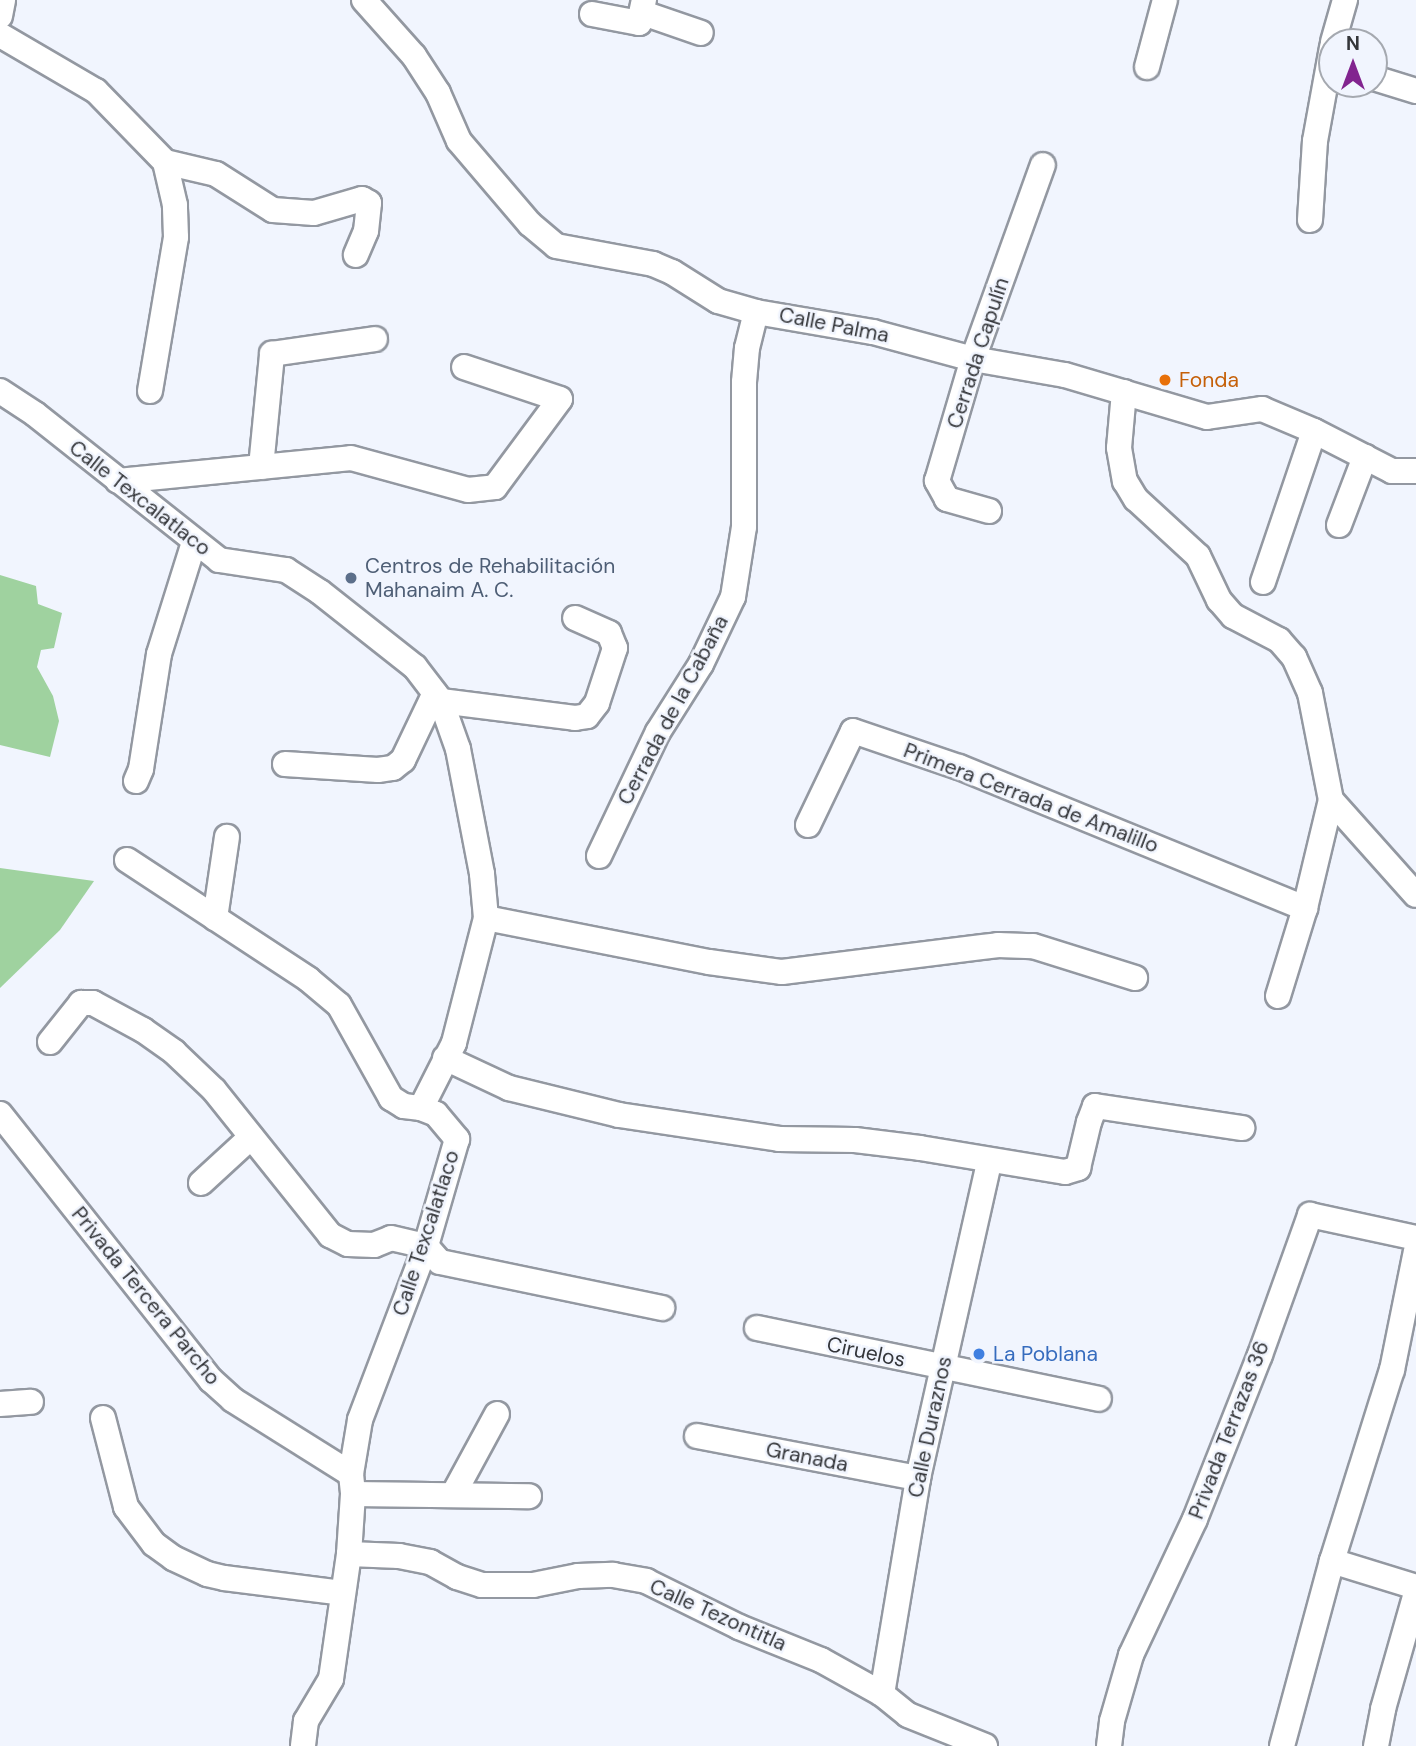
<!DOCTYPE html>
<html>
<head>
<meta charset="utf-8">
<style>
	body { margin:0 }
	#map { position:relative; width:1416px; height:1746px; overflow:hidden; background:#f1f5fe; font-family:"DM Sans",sans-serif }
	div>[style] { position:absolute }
	.green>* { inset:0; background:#9fd29f }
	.roads { filter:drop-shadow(2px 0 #9398a1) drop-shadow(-2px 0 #9398a1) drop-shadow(0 2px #9398a1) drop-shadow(0 -2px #9398a1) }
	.minor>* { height:24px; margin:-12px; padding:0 12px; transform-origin:12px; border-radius:12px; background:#fff }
	.dots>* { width:19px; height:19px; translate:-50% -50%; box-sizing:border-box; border:4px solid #f1f5fe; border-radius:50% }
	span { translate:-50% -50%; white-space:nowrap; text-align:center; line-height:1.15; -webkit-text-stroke:5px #f1f5fe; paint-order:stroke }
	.street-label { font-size:21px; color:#34363a }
	.food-label { font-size:21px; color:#c56008 }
	.left { translate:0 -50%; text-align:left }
	.service-label { font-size:21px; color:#4e5e75 }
	.shop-label { font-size:21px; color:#366cbe }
	.north { position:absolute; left:1318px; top:28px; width:70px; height:70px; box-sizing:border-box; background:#f1f5fe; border:2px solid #a5a9b0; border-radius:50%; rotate:0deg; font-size:19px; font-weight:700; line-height:28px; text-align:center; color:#34363a }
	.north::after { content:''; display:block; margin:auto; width:24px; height:32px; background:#82248f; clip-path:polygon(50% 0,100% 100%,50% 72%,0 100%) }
</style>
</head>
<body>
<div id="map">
	<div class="green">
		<div style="clip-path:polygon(0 575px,36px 586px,38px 604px,62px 613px,54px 648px,41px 650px,37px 667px,53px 696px,59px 721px,50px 757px,0 745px)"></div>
		<div style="clip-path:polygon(0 868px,94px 881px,60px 930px,0 988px)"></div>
	</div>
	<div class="roads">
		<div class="minor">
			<div style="left:364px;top:0;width:75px;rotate:48.2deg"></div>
			<div style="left:414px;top:56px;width:44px;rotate:57deg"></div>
			<div style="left:438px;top:93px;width:52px;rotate:66.4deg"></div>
			<div style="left:459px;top:141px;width:109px;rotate:49.5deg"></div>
			<div style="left:530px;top:224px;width:34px;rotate:40deg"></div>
			<div style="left:556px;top:246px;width:99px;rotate:10.5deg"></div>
			<div style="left:653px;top:264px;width:21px;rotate:23deg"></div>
			<div style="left:672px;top:272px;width:54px;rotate:32.2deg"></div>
			<div style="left:718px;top:301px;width:40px;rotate:16deg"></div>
			<div style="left:756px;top:312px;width:119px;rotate:9.7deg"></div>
			<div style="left:873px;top:332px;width:104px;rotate:15.1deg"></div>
			<div style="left:973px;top:359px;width:93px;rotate:9.9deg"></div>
			<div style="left:1065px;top:375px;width:148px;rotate:16.5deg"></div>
			<div style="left:1207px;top:417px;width:56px;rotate:-8.3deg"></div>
			<div style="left:1262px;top:409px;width:56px;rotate:22.9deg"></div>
			<div style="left:1314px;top:431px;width:88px;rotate:27.1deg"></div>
			<div style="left:1392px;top:471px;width:24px"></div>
			<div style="left:643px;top:13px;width:61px;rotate:19deg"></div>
			<div style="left:592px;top:14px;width:48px;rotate:10.8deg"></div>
			<div style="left:639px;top:23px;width:24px;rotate:-78deg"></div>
			<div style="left:0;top:16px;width:16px;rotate:-79deg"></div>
			<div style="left:0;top:35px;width:111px;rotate:30.3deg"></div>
			<div style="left:96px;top:91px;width:99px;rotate:45.8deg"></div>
			<div style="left:165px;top:162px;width:52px;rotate:13.2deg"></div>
			<div style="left:216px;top:174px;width:67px;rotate:32.3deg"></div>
			<div style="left:273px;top:210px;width:41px;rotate:4.2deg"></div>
			<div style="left:314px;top:213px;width:50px;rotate:-16.3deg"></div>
			<div style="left:362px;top:199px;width:8px;rotate:30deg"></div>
			<div style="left:369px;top:203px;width:28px;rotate:96deg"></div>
			<div style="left:366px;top:231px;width:26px;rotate:113deg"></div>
			<div style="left:1333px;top:42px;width:44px;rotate:-74.1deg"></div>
			<div style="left:1147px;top:67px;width:69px;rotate:-75deg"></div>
			<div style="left:1374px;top:78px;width:44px;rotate:17.2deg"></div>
			<div style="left:1310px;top:220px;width:79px;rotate:-86.4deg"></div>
			<div style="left:1315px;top:141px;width:96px;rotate:-79.7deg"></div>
			<div style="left:0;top:391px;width:42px;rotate:33.3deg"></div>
			<div style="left:35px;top:414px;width:235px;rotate:38.4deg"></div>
			<div style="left:219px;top:560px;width:68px;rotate:8.5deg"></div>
			<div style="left:286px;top:570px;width:40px;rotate:32.9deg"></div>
			<div style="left:320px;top:592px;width:121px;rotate:38.3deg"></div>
			<div style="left:415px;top:667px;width:43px;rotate:52.6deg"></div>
			<div style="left:441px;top:701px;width:51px;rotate:70.5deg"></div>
			<div style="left:458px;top:749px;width:127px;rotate:79.1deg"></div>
			<div style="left:482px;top:874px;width:44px;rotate:84.8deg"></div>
			<div style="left:486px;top:918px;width:129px;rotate:104.4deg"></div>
			<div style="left:454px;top:1043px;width:73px;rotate:116.9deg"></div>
			<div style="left:421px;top:1108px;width:16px;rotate:22deg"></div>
			<div style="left:436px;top:1114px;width:33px;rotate:50deg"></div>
			<div style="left:457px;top:1139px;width:111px;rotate:106.2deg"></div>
			<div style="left:426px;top:1246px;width:186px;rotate:110.8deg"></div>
			<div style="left:360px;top:1420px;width:55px;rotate:99.5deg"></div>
			<div style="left:351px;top:1474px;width:20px;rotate:84deg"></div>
			<div style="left:353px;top:1494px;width:60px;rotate:93.8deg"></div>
			<div style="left:349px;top:1554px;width:126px;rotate:98.2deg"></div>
			<div style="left:331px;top:1679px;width:49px;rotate:120.8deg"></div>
			<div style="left:306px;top:1721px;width:25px;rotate:97deg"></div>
			<div style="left:150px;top:391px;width:156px;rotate:-80.4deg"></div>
			<div style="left:176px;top:237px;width:32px;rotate:-92deg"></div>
			<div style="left:175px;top:205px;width:44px;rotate:-103.1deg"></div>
			<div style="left:1124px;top:392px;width:56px;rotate:95.1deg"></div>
			<div style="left:1119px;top:448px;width:34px;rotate:80deg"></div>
			<div style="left:1125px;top:481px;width:21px;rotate:59deg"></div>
			<div style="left:1136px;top:499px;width:84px;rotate:42.6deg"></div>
			<div style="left:1198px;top:556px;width:49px;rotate:64.5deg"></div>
			<div style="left:1219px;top:600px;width:21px;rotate:49deg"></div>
			<div style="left:1233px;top:616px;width:52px;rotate:27.6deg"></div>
			<div style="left:1279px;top:640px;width:23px;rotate:49deg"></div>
			<div style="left:1294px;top:657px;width:39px;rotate:66deg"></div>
			<div style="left:1310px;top:693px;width:109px;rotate:78.9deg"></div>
			<div style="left:1331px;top:800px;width:127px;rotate:48.2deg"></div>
			<div style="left:261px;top:467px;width:114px;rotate:-84.4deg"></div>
			<div style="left:272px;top:354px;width:104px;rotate:-8.3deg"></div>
			<div style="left:118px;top:481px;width:234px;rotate:-5.6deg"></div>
			<div style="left:351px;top:458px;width:121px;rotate:15.3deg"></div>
			<div style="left:468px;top:490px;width:27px;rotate:-6deg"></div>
			<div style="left:495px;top:487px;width:109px;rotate:-53.5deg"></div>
			<div style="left:560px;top:399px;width:101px;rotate:-161.6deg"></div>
			<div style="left:989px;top:511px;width:44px;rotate:-164.1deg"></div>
			<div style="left:947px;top:499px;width:21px;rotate:-119deg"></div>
			<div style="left:937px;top:481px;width:127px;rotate:-73.6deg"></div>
			<div style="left:973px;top:359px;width:206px;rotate:-70.2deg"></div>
			<div style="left:1339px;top:525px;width:73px;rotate:-69.1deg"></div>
			<div style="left:1263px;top:582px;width:159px;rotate:-71.3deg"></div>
			<div style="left:441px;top:701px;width:135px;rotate:7.2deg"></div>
			<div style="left:575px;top:718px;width:12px;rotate:-9deg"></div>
			<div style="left:587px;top:716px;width:16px;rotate:-52deg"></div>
			<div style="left:597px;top:703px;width:58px;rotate:-71.9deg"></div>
			<div style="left:615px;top:648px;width:16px;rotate:-112deg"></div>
			<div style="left:609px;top:633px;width:37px;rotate:-156deg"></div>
			<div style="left:285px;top:764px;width:93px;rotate:3.7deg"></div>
			<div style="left:378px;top:770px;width:15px;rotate:-8deg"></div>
			<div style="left:393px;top:768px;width:13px;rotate:-39deg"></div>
			<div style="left:403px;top:760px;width:74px;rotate:-64.5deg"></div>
			<div style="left:136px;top:781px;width:13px;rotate:-67deg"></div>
			<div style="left:141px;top:769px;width:116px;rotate:-81.1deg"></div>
			<div style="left:159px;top:654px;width:117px;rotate:-72.6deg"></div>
			<div style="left:808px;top:825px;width:104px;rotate:-64.4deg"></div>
			<div style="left:853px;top:731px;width:112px;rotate:18.8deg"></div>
			<div style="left:959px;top:767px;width:374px;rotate:22.2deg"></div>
			<div style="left:599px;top:856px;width:137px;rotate:-64.6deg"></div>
			<div style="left:658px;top:732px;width:80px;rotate:-57.7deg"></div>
			<div style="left:701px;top:664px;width:74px;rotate:-64.5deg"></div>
			<div style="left:733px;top:597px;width:71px;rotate:-81.1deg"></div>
			<div style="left:744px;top:527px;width:145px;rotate:-90deg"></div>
			<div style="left:744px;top:382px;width:34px;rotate:-85deg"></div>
			<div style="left:747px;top:348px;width:37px;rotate:-76deg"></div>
			<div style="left:127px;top:860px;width:217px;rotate:33.3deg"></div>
			<div style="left:308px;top:979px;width:40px;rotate:40deg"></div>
			<div style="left:339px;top:1005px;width:107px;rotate:60.8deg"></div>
			<div style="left:391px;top:1098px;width:15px;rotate:32deg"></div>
			<div style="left:404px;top:1106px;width:17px;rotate:7deg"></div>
			<div style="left:215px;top:918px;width:82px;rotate:-81.6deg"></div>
			<div style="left:486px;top:918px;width:227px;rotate:11.2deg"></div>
			<div style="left:709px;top:962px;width:74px;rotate:7.8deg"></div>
			<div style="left:782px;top:972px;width:218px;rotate:-7.1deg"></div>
			<div style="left:998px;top:945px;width:35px;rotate:2deg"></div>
			<div style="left:1033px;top:946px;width:107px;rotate:17.4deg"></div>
			<div style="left:1278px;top:996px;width:92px;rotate:-72.9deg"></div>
			<div style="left:1305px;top:908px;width:111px;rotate:-76.5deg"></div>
			<div style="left:50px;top:1042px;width:50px;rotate:-51.5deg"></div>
			<div style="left:81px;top:1003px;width:12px"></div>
			<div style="left:93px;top:1003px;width:57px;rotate:28.4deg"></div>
			<div style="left:143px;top:1030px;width:38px;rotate:35deg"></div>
			<div style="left:174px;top:1052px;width:55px;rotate:43.5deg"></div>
			<div style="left:214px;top:1090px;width:186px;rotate:51.3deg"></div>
			<div style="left:330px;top:1235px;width:20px;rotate:27deg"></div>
			<div style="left:348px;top:1244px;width:26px;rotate:2deg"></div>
			<div style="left:374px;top:1245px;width:18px;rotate:-22deg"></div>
			<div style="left:391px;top:1238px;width:36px;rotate:13deg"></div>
			<div style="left:426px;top:1246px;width:21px;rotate:49deg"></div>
			<div style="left:440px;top:1262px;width:227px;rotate:11.7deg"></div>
			<div style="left:445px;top:1058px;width:71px;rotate:25.1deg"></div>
			<div style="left:509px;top:1088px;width:113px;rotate:13.8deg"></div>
			<div style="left:619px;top:1115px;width:162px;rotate:8.5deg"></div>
			<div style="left:779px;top:1139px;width:76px;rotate:0.8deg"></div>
			<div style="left:855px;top:1140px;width:65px;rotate:7deg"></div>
			<div style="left:920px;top:1148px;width:147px;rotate:9.4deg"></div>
			<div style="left:1065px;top:1172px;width:14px;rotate:-17deg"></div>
			<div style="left:1078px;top:1168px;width:47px;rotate:-76.6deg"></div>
			<div style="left:1089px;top:1122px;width:17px;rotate:-69deg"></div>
			<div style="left:1095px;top:1106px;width:149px;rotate:8.5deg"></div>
			<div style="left:0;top:1114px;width:340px;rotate:51.6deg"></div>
			<div style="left:211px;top:1380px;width:30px;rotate:42deg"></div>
			<div style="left:233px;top:1400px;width:139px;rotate:32.1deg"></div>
			<div style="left:201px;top:1183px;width:68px;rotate:-42.6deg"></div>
			<div style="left:757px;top:1328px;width:349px;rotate:11.7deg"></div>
			<div style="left:0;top:1404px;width:31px;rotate:-4deg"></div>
			<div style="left:103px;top:1418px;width:92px;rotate:75.5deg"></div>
			<div style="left:126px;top:1507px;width:46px;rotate:52.9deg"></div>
			<div style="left:154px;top:1544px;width:24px;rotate:36deg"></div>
			<div style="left:173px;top:1558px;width:38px;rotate:25deg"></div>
			<div style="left:207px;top:1574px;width:17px;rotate:13deg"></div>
			<div style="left:224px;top:1578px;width:119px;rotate:7.2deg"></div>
			<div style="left:697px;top:1436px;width:225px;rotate:10.8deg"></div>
			<div style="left:353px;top:1494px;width:176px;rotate:0.7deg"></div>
			<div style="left:453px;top:1495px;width:92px;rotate:-61.5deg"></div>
			<div style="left:349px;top:1554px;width:50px;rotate:2.3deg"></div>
			<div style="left:399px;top:1556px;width:32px;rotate:11deg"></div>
			<div style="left:430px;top:1562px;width:31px;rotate:29deg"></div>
			<div style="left:457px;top:1577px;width:26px;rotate:18deg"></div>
			<div style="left:482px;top:1585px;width:51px"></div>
			<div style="left:533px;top:1585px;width:46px;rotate:-11.3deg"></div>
			<div style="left:578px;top:1576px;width:35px;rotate:-2deg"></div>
			<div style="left:613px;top:1575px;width:34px;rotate:10deg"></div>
			<div style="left:646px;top:1581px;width:104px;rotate:26.3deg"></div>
			<div style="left:739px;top:1627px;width:88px;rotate:21.9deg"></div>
			<div style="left:821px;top:1660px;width:70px;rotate:29.1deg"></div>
			<div style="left:882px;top:1694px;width:33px;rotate:39deg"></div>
			<div style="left:908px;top:1715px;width:83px;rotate:21.9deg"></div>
			<div style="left:1332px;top:1561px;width:88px;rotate:17.2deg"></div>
			<div style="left:882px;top:1694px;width:219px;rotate:-80.5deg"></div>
			<div style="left:918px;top:1478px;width:324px;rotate:-77.3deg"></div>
			<div style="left:1109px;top:1746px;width:25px;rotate:-83deg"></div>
			<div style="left:1112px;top:1721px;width:69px;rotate:-73.9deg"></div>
			<div style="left:1131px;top:1655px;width:150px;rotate:-64.8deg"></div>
			<div style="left:1195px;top:1519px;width:176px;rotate:-68.4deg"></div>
			<div style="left:1260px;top:1355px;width:149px;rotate:-70.3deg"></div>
			<div style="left:1310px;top:1215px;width:108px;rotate:12.2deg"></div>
			<div style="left:1282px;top:1746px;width:192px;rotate:-74.9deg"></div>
			<div style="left:1332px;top:1561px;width:200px;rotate:-72.6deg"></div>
			<div style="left:1392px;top:1370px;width:121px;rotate:-78.6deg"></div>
			<div style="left:1376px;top:1746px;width:38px;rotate:-79deg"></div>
			<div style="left:1383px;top:1709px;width:121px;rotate:-74.1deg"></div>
		</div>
	</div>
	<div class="dots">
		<div style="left:1165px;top:380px;background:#e8710a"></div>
		<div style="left:351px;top:578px;background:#5c6f8a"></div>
		<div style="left:979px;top:1354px;background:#3f7fe0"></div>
	</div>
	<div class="street-label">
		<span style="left:834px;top:325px;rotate:11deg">Calle Palma</span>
		<span style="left:978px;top:353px;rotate:-72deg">Cerrada Capulín</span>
		<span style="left:140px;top:498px;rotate:38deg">Calle Texcalatlaco</span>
		<span style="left:673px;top:710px;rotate:-62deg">Cerrada de la Cabaña</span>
		<span style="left:1031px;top:798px;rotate:21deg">Primera Cerrada de Amalillo</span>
		<span style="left:426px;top:1233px;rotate:-72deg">Calle Texcalatlaco</span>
		<span style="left:146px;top:1296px;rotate:51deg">Privada Tercera Parcho</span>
		<span style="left:866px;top:1352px;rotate:12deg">Ciruelos</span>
		<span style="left:930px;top:1427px;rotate:-78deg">Calle Duraznos</span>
		<span style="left:1229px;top:1430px;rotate:-69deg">Privada Terrazas 36</span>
		<span style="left:807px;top:1457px;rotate:11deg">Granada</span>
		<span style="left:718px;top:1615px;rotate:24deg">Calle Tezontitla</span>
	</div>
	<div class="food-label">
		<span class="left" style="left:1179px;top:380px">Fonda</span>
	</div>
	<div class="service-label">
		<span class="left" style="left:365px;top:578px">Centros de Rehabilitación<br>Mahanaim A. C.</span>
	</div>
	<div class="shop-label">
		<span class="left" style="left:993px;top:1354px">La Poblana</span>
	</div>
	<div class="north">N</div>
</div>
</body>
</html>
